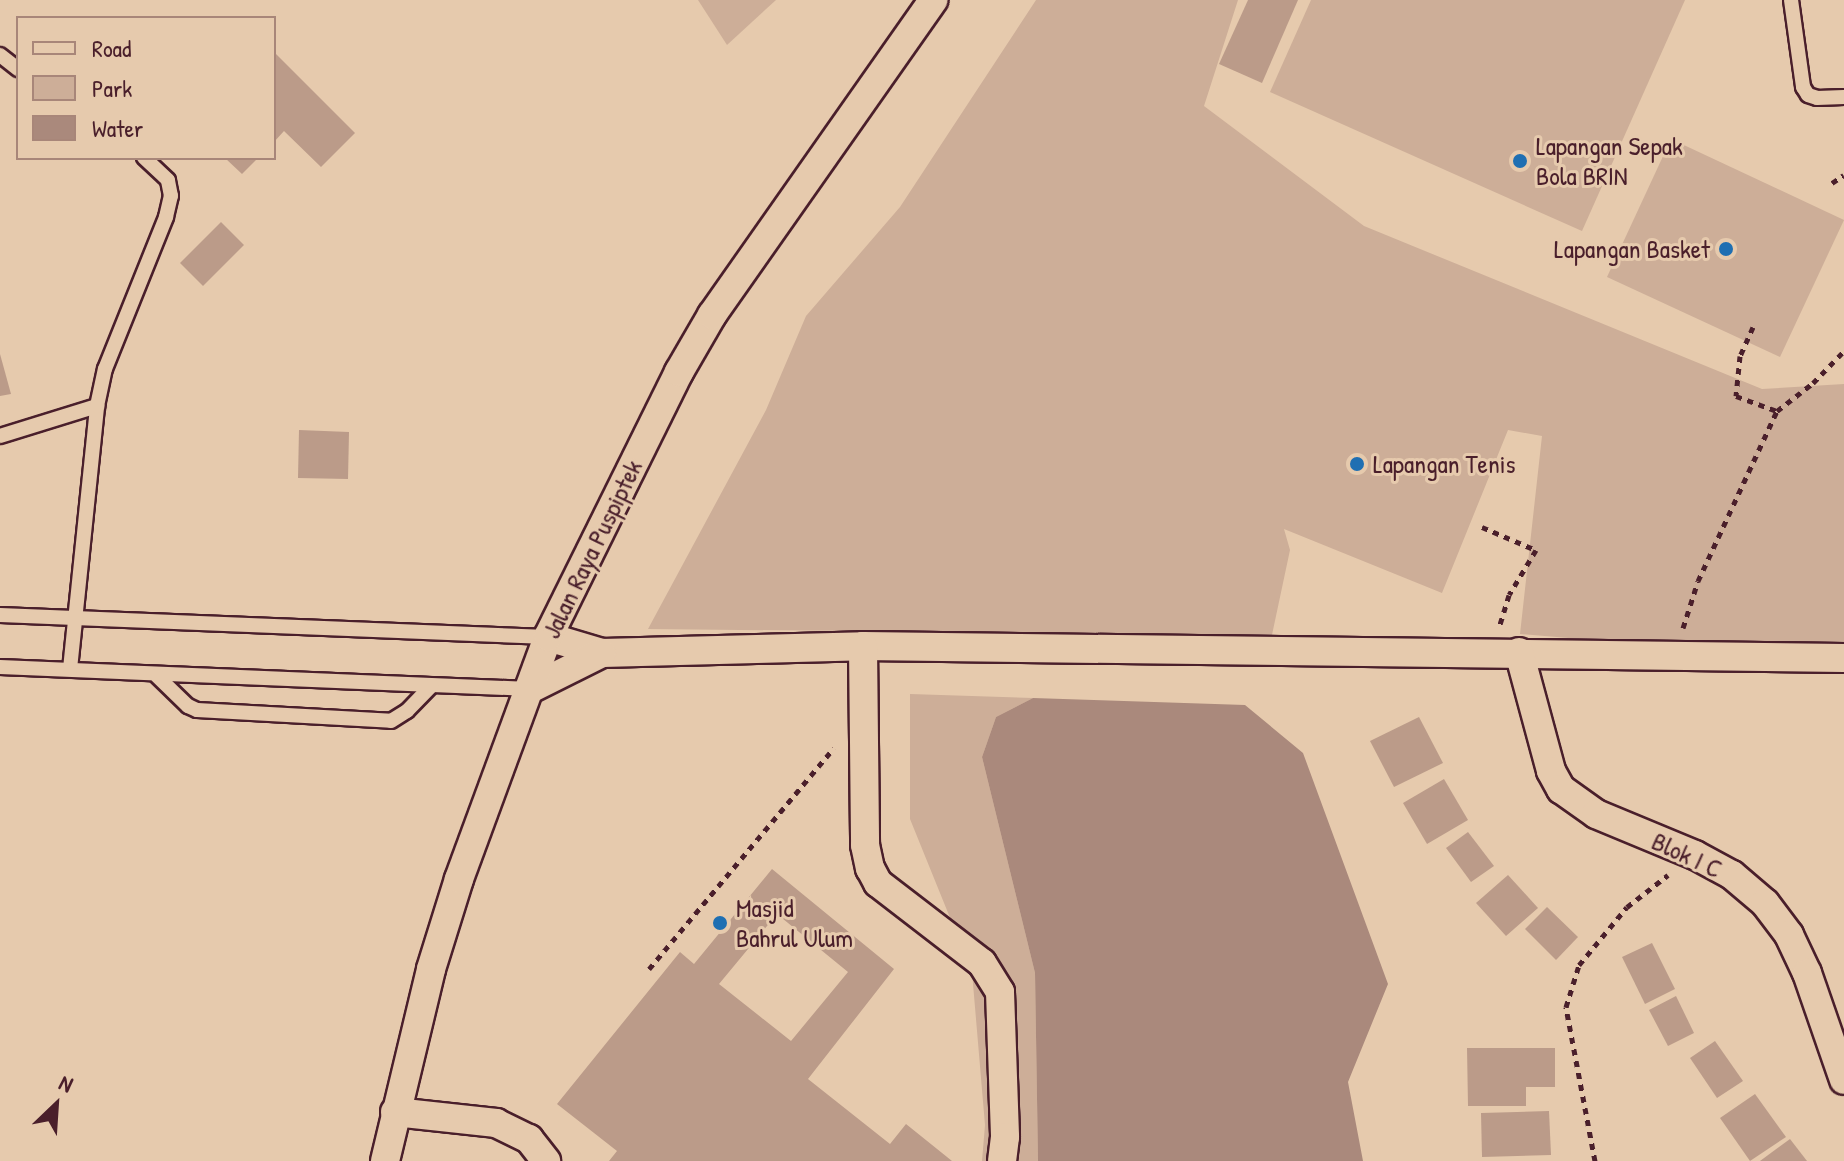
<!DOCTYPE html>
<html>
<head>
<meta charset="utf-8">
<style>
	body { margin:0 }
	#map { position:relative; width:1844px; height:1161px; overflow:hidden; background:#e6caad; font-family:"Patrick Hand",sans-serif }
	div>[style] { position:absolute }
	.green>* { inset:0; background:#cdae98 }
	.water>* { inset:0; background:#aa897c }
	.building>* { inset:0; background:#bb9b89 }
	.path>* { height:5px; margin-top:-2.5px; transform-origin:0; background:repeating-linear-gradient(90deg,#4a1f2b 0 6px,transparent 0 12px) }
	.roads { filter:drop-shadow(2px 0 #4a1f2b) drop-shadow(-2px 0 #4a1f2b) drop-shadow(0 2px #4a1f2b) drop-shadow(0 -2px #4a1f2b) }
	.service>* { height:14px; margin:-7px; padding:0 7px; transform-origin:7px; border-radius:7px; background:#e6caad }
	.minor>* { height:28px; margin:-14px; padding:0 14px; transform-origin:14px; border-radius:14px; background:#e6caad }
	.dots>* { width:22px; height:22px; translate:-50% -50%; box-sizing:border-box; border:4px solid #e6caad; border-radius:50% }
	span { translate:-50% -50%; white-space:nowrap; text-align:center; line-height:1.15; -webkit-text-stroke:6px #e6caad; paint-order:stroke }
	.poi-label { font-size:26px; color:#4a1f2b }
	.left { translate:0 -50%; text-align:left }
	.right { translate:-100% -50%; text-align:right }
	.street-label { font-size:26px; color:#4a1f2b }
	.legend { position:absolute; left:16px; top:16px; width:260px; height:144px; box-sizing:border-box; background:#e6caad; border:2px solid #a88679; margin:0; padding:10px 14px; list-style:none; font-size:24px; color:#4a1f2b }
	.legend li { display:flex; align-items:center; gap:16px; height:40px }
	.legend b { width:40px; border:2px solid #a88679 }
	.north { position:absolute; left:16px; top:1065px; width:80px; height:80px; -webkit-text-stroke:6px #e6caad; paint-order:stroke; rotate:25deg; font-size:22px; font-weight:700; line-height:32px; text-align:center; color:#4a1f2b }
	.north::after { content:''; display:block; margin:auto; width:28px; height:36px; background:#4a1f2b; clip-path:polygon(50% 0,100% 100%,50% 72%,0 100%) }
</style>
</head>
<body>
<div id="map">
	<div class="green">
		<div style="clip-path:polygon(698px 0,776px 0,727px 45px)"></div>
		<div style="clip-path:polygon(1036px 0,1238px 0,1204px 106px,1364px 226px,1762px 389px,1844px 384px,1844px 661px,1520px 634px,1542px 436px,1508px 430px,1442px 593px,1284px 529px,1290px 550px,1269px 649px,953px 632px,648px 629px,766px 410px,806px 316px,900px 207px)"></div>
		<div style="clip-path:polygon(1311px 0,1685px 0,1582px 231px,1270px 92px)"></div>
		<div style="clip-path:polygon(1671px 139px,1844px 220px,1780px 357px,1607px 277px)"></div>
		<div style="clip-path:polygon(910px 694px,1033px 698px,996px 717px,982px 757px,1035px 973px,1038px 1161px,982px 1161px,985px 1125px,972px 972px,910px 819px)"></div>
	</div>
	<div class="water">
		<div style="clip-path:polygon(1033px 698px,1245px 705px,1303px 753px,1388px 984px,1348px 1082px,1363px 1161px,1038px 1161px,1035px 973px,982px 757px,996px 717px)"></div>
	</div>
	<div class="building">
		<div style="clip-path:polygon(1248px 0,1298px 0,1262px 83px,1219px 64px)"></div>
		<div style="clip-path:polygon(274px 52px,355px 133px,321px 167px,284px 131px,274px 142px)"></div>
		<div style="clip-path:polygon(225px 158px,258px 158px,242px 174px)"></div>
		<div style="clip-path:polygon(221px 222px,244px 245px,203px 286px,180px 263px)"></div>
		<div style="clip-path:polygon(0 354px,11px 394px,0 396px)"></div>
		<div style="clip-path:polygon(299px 430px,349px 432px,348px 479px,298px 478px)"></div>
		<div style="clip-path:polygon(1419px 717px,1443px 763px,1394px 787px,1370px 741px)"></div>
		<div style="clip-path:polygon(1444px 779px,1468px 820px,1427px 844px,1403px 803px)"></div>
		<div style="clip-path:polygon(1468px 832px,1494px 866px,1471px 882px,1446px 848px)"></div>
		<div style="clip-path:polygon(evenodd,772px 869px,894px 969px,808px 1079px,890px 1144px,906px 1124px,952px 1161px,609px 1161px,617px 1151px,557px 1104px,680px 952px,694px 964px,772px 869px,777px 914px,848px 972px,791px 1041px,719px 984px,777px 914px)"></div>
		<div style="clip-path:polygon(1508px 875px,1538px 908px,1506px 936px,1476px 903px)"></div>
		<div style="clip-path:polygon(1547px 907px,1578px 937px,1556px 960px,1525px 929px)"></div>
		<div style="clip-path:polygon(1652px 943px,1675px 989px,1645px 1004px,1622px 957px)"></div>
		<div style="clip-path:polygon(1676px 996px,1694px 1033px,1668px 1046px,1649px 1010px)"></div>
		<div style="clip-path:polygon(1715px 1041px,1743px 1081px,1717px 1098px,1690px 1058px)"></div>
		<div style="clip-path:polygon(1467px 1048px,1555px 1048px,1555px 1087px,1526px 1087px,1526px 1106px,1468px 1106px)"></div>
		<div style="clip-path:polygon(1755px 1094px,1786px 1137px,1750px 1161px,1720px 1118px)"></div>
		<div style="clip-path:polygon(1549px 1111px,1551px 1155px,1482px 1157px,1481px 1113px)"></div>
		<div style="clip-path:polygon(1790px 1139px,1807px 1161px,1760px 1161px)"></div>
	</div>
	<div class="path">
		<div style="left:1832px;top:183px;width:14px;rotate:-34deg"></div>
		<div style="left:1753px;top:327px;width:32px;rotate:114deg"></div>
		<div style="left:1740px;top:356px;width:40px;rotate:95.7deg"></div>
		<div style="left:1736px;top:396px;width:44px;rotate:20.1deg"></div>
		<div style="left:1482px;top:527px;width:59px;rotate:23.1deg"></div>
		<div style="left:1536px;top:550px;width:52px;rotate:121deg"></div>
		<div style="left:1509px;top:595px;width:34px;rotate:107deg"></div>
		<div style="left:1683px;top:628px;width:49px;rotate:-72.3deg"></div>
		<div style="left:1698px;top:581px;width:187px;rotate:-65.1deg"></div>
		<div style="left:1777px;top:411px;width:46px;rotate:-37.9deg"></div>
		<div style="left:1813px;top:383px;width:45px;rotate:-45.9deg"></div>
		<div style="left:649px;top:969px;width:288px;rotate:-50.1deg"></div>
		<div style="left:1595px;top:1161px;width:157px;rotate:-100.7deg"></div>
		<div style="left:1566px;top:1007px;width:44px;rotate:-72.8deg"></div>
		<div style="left:1579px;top:965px;width:75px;rotate:-50.4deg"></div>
		<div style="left:1627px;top:907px;width:52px;rotate:-38deg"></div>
	</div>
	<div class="roads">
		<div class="service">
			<div style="left:1791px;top:0;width:88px;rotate:82.1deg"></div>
			<div style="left:1803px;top:87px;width:9px;rotate:58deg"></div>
			<div style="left:1808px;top:95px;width:9px;rotate:18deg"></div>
			<div style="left:1817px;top:98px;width:27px;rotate:-2deg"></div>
			<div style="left:0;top:55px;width:23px;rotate:38deg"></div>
			<div style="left:0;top:436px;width:102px;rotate:-17.2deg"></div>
			<div style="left:0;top:615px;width:548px;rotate:2.3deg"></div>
			<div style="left:0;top:667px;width:530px;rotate:2.38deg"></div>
			<div style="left:70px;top:669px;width:264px;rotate:-84.1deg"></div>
			<div style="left:97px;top:406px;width:38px;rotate:-78deg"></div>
			<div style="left:105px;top:369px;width:164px;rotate:-68.1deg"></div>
			<div style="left:166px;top:217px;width:22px;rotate:-77deg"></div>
			<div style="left:171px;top:196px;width:16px;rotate:-101deg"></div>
			<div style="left:168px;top:180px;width:33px;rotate:-137deg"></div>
			<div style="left:157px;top:676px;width:43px;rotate:44.1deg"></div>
			<div style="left:188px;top:706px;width:10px;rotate:24deg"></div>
			<div style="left:197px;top:710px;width:194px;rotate:3.2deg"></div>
			<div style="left:391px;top:721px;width:19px;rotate:-32deg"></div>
			<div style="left:407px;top:711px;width:35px;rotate:-46deg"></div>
		</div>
		<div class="minor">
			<div style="left:548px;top:637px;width:56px;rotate:16.5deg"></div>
			<div style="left:602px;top:653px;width:261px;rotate:-1.5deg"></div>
			<div style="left:863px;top:646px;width:981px;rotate:0.7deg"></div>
			<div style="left:863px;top:646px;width:199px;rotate:89.4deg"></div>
			<div style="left:865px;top:845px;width:24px;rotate:78deg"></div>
			<div style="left:870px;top:868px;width:17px;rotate:62deg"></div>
			<div style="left:878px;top:883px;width:131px;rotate:37.6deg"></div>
			<div style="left:982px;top:963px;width:34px;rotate:58deg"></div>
			<div style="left:1000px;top:992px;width:145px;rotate:88deg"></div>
			<div style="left:1005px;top:1137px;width:24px;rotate:97deg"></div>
			<div style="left:1519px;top:652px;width:123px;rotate:74.9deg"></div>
			<div style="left:1551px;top:771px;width:21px;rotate:61deg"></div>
			<div style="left:1561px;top:789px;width:43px;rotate:35.5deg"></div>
			<div style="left:1596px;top:814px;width:107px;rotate:22.5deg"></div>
			<div style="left:1695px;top:855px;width:42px;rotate:28.4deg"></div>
			<div style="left:1732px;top:875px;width:43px;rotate:40.3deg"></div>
			<div style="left:1765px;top:903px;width:40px;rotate:53deg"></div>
			<div style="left:1789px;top:935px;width:42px;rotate:64.7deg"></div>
			<div style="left:1807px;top:973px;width:113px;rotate:70.9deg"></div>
			<div style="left:530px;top:689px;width:80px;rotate:-26.6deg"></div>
			<div style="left:395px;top:1112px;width:102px;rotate:6.2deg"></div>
			<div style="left:496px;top:1123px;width:37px;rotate:26deg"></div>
			<div style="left:529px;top:1139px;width:28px;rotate:52deg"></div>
			<div style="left:385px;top:1161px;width:197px;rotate:-76.5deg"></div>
			<div style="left:431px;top:969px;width:94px;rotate:-72.7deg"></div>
			<div style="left:459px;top:879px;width:258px;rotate:-69.8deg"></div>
			<div style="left:548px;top:637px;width:296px;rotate:-63.7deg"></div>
			<div style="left:679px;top:372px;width:66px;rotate:-59.9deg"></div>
			<div style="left:712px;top:315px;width:385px;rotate:-54.9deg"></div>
		</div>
	</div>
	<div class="dots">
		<div style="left:1520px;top:161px;background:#1f6fb2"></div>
		<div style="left:1726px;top:249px;background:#1f6fb2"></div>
		<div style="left:1357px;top:464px;background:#1f6fb2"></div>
		<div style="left:720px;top:923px;background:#1f6fb2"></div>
	</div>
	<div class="poi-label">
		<span class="left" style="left:1536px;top:161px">Lapangan Sepak<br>Bola BRIN</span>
		<span class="right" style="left:1710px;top:249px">Lapangan Basket</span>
		<span class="left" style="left:1373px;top:464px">Lapangan Tenis</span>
		<span class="left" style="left:736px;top:923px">Masjid<br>Bahrul Ulum</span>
	</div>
	<div class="street-label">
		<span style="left:592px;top:549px;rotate:-64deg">Jalan Raya Puspiptek</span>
		<span style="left:1687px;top:855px;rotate:25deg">Blok I C</span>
	</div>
	<ul class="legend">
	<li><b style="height:10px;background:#e6caad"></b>Road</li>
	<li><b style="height:22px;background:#cdae98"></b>Park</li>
	<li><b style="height:22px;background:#aa897c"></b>Water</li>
	</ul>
	<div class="north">N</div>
</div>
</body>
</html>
